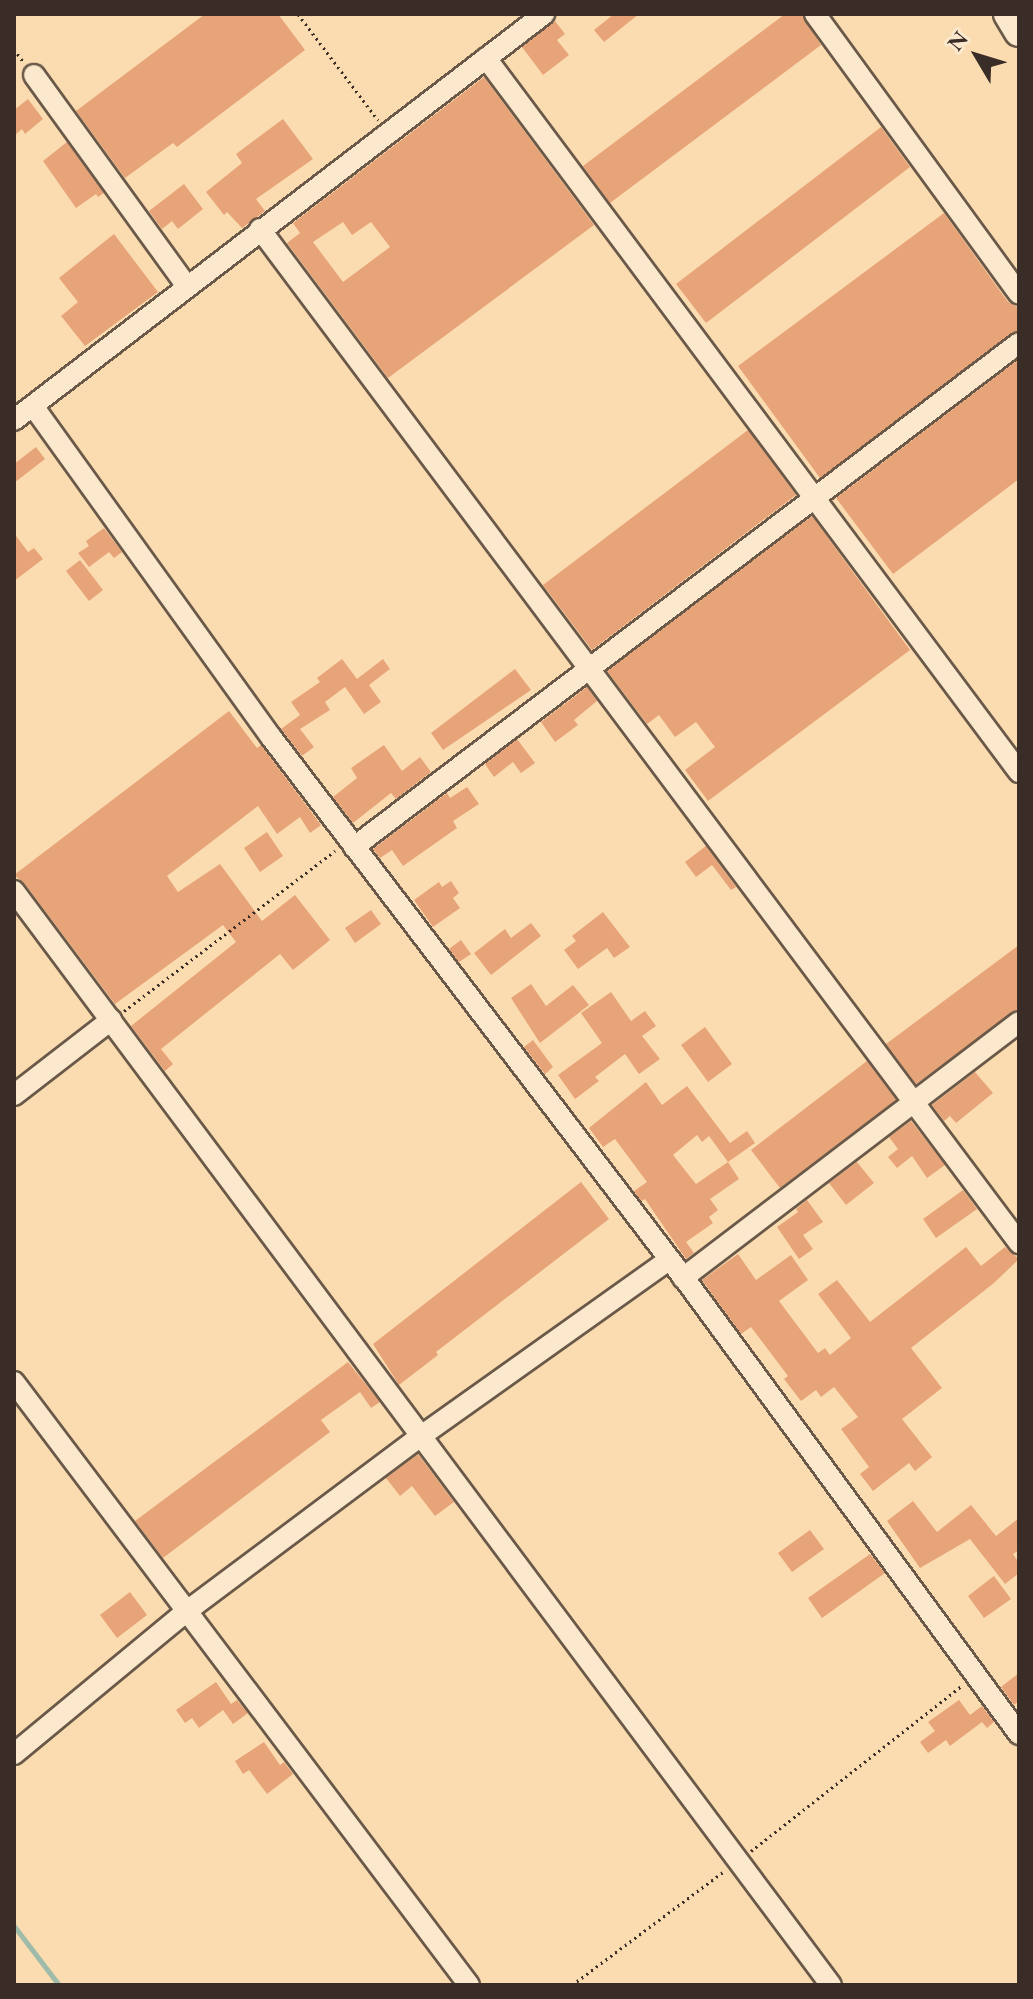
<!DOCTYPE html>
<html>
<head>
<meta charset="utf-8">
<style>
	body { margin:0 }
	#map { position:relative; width:1033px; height:1999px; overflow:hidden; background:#fbdcb0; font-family:"EB Garamond",serif }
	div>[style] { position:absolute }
	.stream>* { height:5px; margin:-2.5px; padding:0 2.5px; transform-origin:2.5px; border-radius:2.5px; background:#9fbcaa }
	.building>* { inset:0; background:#e8a479 }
	.path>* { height:3px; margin-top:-1.5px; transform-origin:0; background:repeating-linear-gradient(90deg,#3a2d27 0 2px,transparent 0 6px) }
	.roads { filter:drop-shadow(2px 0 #6a5949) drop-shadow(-2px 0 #6a5949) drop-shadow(0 2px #6a5949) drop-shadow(0 -2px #6a5949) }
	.minor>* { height:20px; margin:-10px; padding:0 10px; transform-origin:10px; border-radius:10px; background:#fce8cc }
	.secondary>* { height:28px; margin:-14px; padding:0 14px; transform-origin:14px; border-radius:14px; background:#fce8cc }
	span { translate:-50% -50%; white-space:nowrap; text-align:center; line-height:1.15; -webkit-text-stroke:7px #fce8cc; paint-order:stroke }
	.frame { position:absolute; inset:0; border:16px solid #3a2d27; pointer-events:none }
	.north { position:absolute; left:937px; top:16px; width:80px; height:80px; -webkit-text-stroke:6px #fce8cc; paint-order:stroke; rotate:308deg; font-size:22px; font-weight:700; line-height:32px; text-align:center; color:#3a2d27 }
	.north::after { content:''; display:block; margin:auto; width:28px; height:36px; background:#3a2d27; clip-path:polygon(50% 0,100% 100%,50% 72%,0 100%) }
</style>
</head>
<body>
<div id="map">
	<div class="stream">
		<div style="left:14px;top:1926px;width:74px;rotate:52.7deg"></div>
	</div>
	<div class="building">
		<div style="clip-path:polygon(205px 14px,278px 14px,305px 50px,177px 147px,173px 143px,125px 178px,76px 111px)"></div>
		<div style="clip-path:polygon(614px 14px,639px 14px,604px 42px,594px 30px)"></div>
		<div style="clip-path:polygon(785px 14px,802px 14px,821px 45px,610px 203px,583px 166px)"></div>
		<div style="clip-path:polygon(555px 21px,565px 34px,557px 40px,569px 55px,543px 75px,522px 47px)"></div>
		<div style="clip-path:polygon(evenodd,484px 77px,594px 225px,388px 378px,287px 243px,300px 233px,293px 223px,484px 77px,343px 222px,352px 235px,371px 222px,390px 247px,343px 282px,313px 242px,343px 222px)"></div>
		<div style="clip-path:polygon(28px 99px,43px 119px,25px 134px,22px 129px,14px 136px,14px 110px)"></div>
		<div style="clip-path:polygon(283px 119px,313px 159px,256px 199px,265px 211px,242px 228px,227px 212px,224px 215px,206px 192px,242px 163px,236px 154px)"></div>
		<div style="clip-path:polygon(881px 127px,910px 167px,706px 323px,676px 284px)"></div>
		<div style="clip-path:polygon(67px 142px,104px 193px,98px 197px,96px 194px,76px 208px,43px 161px)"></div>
		<div style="clip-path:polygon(184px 184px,203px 209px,178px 229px,172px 221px,162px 229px,149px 211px)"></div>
		<div style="clip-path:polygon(944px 213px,1008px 302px,1019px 308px,1019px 330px,820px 478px,738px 366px)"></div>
		<div style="clip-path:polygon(114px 234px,158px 292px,85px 346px,61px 316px,78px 302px,59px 278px)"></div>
		<div style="clip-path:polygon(1019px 359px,1019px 479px,893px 574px,836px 498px)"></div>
		<div style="clip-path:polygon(748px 430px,796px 495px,592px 650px,543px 585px)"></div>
		<div style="clip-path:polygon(36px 447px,45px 459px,14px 483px,14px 464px)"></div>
		<div style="clip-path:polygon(812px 516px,910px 650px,708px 801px,685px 770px,715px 747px,696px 722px,675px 737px,659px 715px,647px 724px,607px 671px)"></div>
		<div style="clip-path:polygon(104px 528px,122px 552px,114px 558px,109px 552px,89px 567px,78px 553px,89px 546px,86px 541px)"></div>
		<div style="clip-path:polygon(14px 533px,28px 552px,34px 548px,43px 559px,14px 581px)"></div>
		<div style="clip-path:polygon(80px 560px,103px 590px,89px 601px,66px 571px)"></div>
		<div style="clip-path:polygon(342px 659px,357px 679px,383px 659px,390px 669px,369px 685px,381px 702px,364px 714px,345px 687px,325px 702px,330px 710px,300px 729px,314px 747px,302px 756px,281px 729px,300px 715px,291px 702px,320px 682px,317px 678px)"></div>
		<div style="clip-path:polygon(515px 669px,531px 690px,443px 750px,431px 733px)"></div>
		<div style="clip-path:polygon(587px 687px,597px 701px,574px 720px,578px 725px,555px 742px,541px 722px)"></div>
		<div style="clip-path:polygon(229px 711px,257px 748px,261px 745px,321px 825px,310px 833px,300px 817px,277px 834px,258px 806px,167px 876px,178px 892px,220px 864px,262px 921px,295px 895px,330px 940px,293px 970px,280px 954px,161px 1049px,173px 1064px,165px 1071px,131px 1026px,236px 942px,223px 925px,115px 1004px,24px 883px,14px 875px)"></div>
		<div style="clip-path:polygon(517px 739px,535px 763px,521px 773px,513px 762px,494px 777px,485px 764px)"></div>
		<div style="clip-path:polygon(384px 745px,402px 771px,420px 757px,431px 772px,396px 799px,391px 793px,353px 823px,333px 797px,357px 778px,351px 768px)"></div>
		<div style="clip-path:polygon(467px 787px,479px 804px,453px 821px,457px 828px,403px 866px,392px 850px,380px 858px,373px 849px,447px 793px,450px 798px)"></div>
		<div style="clip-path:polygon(267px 832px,283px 856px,260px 872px,244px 848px)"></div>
		<div style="clip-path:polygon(706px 846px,736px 887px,731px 890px,712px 865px,696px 877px,685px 862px)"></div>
		<div style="clip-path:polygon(451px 881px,459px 893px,453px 898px,460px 908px,433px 927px,414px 900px,439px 882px,442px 887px)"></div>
		<div style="clip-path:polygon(371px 910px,381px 924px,355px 943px,345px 928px)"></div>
		<div style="clip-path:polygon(603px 912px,630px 947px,614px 958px,607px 948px,578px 969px,564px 950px,576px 941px,572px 936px)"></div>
		<div style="clip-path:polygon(531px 923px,541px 936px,491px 975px,474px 953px,505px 929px,511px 938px)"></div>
		<div style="clip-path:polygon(461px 940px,471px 954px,459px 962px,449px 949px)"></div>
		<div style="clip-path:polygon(1019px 945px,1019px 1009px,916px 1084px,886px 1044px)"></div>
		<div style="clip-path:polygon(531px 984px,546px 1006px,573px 985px,589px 1005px,540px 1043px,511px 998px)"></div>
		<div style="clip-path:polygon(611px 992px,631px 1021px,645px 1011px,656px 1026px,642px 1036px,660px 1059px,639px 1074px,625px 1054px,595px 1077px,599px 1081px,575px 1099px,558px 1075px,602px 1043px,581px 1013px)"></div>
		<div style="clip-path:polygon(705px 1027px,732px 1064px,708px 1082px,681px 1045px)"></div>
		<div style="clip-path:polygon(533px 1040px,553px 1067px,545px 1074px,524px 1047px)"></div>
		<div style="clip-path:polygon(867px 1061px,896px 1100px,780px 1188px,751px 1150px)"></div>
		<div style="clip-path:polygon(975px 1072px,993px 1093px,956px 1123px,950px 1116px,944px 1121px,932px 1105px)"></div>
		<div style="clip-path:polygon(evenodd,646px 1082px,662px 1105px,687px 1086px,730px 1143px,747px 1131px,755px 1143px,728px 1162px,739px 1179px,710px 1199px,718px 1210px,709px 1217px,713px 1223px,686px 1242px,694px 1253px,686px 1259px,645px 1199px,641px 1201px,634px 1191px,647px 1182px,615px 1139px,603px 1147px,589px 1128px,646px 1082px,697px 1135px,702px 1142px,709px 1136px,728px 1162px,696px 1184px,673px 1155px,697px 1135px)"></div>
		<div style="clip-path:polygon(911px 1121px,945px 1165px,927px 1178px,912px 1156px,897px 1168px,888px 1157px,898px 1149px,889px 1137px)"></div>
		<div style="clip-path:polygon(857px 1162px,874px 1183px,846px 1205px,829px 1183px)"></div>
		<div style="clip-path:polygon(581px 1182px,609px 1219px,436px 1352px,438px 1355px,399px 1385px,373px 1344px)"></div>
		<div style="clip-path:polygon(963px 1190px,977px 1209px,936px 1238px,923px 1219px)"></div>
		<div style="clip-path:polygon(807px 1200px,823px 1222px,803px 1235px,813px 1249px,799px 1259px,777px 1227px,798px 1212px,796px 1209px)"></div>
		<div style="clip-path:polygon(966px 1247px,981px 1266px,1005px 1247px,1019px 1259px,994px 1283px,911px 1348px,942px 1388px,902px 1419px,932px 1457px,915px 1471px,909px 1463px,873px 1491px,860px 1474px,869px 1467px,841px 1429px,858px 1417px,834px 1387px,821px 1397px,816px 1390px,801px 1401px,784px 1379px,788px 1376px,751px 1327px,741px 1334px,702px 1280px,738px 1254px,756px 1280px,791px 1255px,808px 1280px,779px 1301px,818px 1353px,825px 1348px,830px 1355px,851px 1338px,818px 1294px,837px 1280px,870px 1322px)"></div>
		<div style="clip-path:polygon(348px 1362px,380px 1402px,371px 1408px,360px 1392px,321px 1420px,330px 1432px,163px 1558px,135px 1521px)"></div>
		<div style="clip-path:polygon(418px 1454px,454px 1502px,435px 1516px,412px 1486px,400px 1496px,386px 1478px)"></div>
		<div style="clip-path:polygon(913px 1501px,937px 1532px,971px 1505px,996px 1536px,1019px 1518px,1019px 1550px,1013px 1554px,1019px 1563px,1019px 1573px,1005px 1584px,970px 1539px,920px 1568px,887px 1521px)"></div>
		<div style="clip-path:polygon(810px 1530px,824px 1549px,792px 1572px,778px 1553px)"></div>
		<div style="clip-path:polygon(870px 1554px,885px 1573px,822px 1618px,808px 1598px)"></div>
		<div style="clip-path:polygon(994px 1576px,1011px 1599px,984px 1618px,968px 1596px)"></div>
		<div style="clip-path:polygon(130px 1592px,147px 1615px,117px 1638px,100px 1615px)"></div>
		<div style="clip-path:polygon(1019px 1673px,1019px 1701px,1014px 1705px,1001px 1687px)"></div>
		<div style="clip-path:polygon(216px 1682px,231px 1704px,237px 1700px,248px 1713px,233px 1724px,223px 1710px,199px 1728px,192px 1718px,185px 1723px,176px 1710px)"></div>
		<div style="clip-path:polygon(959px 1700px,970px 1715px,982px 1706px,994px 1722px,987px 1728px,982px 1722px,950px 1746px,946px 1740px,928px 1753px,920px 1742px,935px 1731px,928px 1722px)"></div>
		<div style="clip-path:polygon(264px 1742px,280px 1765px,284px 1762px,293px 1774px,267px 1794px,249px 1770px,243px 1774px,235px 1761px)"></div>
	</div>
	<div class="path">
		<div style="left:298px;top:14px;width:133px;rotate:53deg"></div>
		<div style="left:14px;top:49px;width:17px;rotate:54deg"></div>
		<div style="left:124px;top:1011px;width:265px;rotate:-37.2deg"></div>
		<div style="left:751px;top:1851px;width:269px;rotate:-38.1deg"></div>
		<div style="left:572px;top:1985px;width:189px;rotate:-36.8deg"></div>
	</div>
	<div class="roads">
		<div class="minor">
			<div style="left:815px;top:14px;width:346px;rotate:53.9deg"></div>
			<div style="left:486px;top:58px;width:891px;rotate:53.26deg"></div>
			<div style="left:34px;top:75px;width:259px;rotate:54.1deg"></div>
			<div style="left:260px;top:229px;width:1267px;rotate:53.18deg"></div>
			<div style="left:33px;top:406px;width:408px;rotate:54.3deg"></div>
			<div style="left:271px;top:737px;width:691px;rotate:52.65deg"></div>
			<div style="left:690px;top:1286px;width:556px;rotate:53.71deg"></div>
			<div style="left:14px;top:420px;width:668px;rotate:-37.45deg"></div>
			<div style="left:354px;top:847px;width:834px;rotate:-37.16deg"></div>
			<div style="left:14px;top:891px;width:1365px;rotate:53.25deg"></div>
			<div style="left:14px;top:1095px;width:123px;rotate:-37.7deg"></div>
			<div style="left:683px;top:1278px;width:422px;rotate:-37.3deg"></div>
			<div style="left:14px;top:1382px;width:755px;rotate:52.96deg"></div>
			<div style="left:14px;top:1754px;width:224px;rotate:-39.6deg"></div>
			<div style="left:187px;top:1611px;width:292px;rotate:-36.8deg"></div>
			<div style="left:421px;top:1436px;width:304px;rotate:-35.4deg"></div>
		</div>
		<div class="secondary">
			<div style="left:1008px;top:14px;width:21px;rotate:59deg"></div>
		</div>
	</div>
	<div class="frame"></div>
	<div class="north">N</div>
</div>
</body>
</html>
